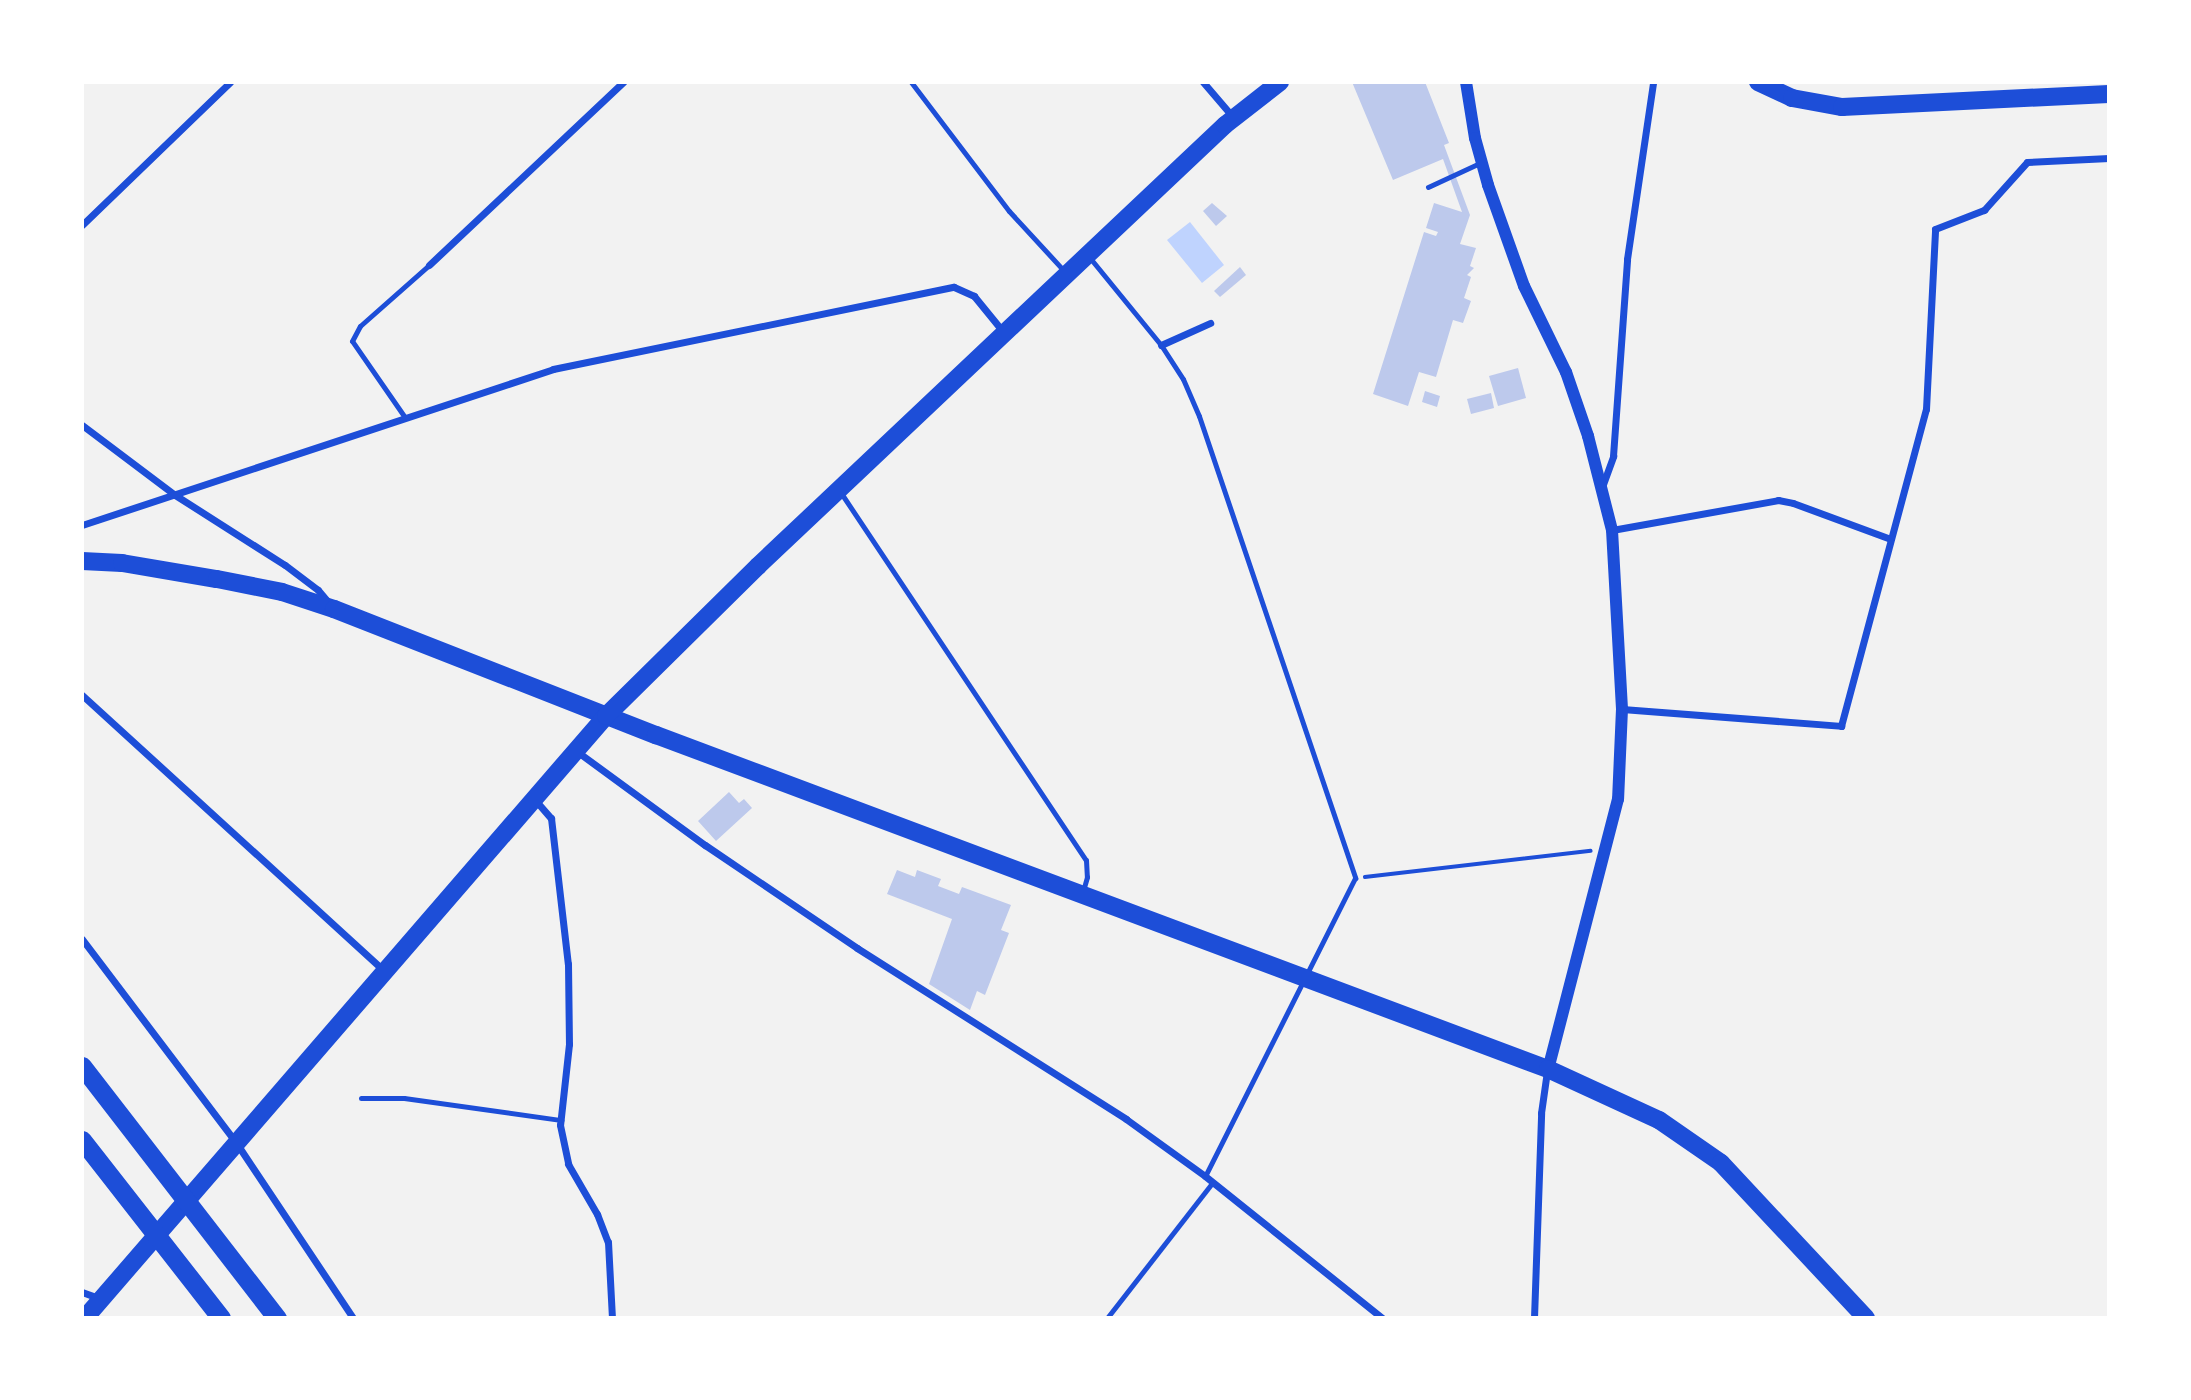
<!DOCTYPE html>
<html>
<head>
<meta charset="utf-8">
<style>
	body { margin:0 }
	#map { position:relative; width:2191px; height:1400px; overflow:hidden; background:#f2f2f2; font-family:"Open Sans",sans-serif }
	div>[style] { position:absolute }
	.water>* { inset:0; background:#bfd3fe }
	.building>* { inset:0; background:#bdc9ec }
	.path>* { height:3.5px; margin:-1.75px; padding:0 1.75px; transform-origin:1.75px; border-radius:1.75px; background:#1d4ed8 }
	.service>* { height:5px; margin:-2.5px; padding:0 2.5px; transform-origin:2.5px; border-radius:2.5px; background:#1d4ed8 }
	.minor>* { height:7px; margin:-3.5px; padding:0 3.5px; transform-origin:3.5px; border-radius:3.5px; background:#1d4ed8 }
	.tertiary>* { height:12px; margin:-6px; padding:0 6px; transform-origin:6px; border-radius:6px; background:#1d4ed8 }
	.primary>* { height:18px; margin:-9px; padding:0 9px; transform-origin:9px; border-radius:9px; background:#1d4ed8 }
	.motorway>* { height:19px; margin:-9.5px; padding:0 9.5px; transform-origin:9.5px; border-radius:9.5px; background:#1d4ed8 }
	span { translate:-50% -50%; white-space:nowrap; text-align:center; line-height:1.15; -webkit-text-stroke:5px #fff; paint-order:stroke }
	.frame { position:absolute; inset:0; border:84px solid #fff; pointer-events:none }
</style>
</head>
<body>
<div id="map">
	<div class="water">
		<div style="clip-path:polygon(1190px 222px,1224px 265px,1202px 283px,1167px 240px)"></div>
	</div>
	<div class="building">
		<div style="clip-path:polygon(1352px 82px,1425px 82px,1449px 143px,1444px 145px,1470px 215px,1460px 244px,1476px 248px,1470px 266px,1474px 268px,1467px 275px,1471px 277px,1464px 298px,1471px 301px,1463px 323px,1453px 320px,1436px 377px,1419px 372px,1408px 406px,1373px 394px,1424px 232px,1436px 236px,1438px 232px,1426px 228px,1434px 203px,1462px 212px,1443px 159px,1393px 180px)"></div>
		<div style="clip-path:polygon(1212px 203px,1227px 216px,1216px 226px,1203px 211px)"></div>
		<div style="clip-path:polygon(1240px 267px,1246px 275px,1220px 297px,1214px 291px)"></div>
		<div style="clip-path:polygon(1518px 368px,1526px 398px,1498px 406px,1489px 376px)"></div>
		<div style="clip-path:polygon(1425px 391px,1440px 396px,1437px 407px,1422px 402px)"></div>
		<div style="clip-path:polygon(1491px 393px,1494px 408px,1471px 414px,1467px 399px)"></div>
		<div style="clip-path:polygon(729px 792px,739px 803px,744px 799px,752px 808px,716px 841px,698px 821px)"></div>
		<div style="clip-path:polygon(897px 870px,915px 877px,917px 870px,941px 879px,938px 886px,959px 894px,962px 887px,1011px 905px,1001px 930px,1009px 933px,985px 995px,977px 991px,970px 1010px,929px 984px,952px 919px,887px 894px)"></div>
	</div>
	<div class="path">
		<div style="left:1365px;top:877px;width:227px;rotate:-6.6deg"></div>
	</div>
	<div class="service">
		<div style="left:911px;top:82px;width:162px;rotate:52.8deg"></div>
		<div style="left:1009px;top:211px;width:84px;rotate:47.4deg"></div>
		<div style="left:1428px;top:187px;width:60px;rotate:-24.8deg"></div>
		<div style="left:1090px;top:258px;width:112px;rotate:50.8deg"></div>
		<div style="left:1161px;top:345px;width:40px;rotate:57.1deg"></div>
		<div style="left:1183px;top:379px;width:40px;rotate:66.6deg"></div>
		<div style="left:1199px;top:416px;width:488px;rotate:71.3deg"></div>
		<div style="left:1355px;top:878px;width:334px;rotate:116.7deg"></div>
		<div style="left:404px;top:416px;width:91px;rotate:-124.7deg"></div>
		<div style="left:352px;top:341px;width:17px;rotate:-62deg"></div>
		<div style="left:360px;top:326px;width:92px;rotate:-41.5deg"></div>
		<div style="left:841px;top:493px;width:441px;rotate:56.3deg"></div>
		<div style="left:1086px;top:860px;width:17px;rotate:87deg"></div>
		<div style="left:1087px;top:877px;width:15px;rotate:106deg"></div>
		<div style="left:361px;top:1098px;width:43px"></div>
		<div style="left:404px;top:1098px;width:159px;rotate:8deg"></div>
		<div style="left:1107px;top:1318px;width:172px;rotate:-52.1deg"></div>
	</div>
	<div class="minor">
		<div style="left:1203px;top:82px;width:46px;rotate:49.4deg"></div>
		<div style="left:82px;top:225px;width:206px;rotate:-44deg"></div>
		<div style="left:429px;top:265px;width:267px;rotate:-43.3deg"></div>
		<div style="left:1161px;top:345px;width:54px;rotate:-24.2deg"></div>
		<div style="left:82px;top:425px;width:116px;rotate:37deg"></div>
		<div style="left:175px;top:495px;width:130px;rotate:32.5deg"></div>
		<div style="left:285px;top:565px;width:41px;rotate:37.1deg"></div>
		<div style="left:318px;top:590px;width:16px;rotate:50deg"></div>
		<div style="left:1602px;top:487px;width:33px;rotate:-70deg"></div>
		<div style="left:1613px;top:456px;width:197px;rotate:-85.9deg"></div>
		<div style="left:1627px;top:259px;width:179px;rotate:-81.6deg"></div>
		<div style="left:82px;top:525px;width:496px;rotate:-18.3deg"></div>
		<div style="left:553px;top:369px;width:409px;rotate:-11.6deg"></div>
		<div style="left:954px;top:287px;width:22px;rotate:24deg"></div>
		<div style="left:974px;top:296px;width:49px;rotate:50.8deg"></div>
		<div style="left:1612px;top:530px;width:169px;rotate:-10.2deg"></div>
		<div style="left:1778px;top:500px;width:15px;rotate:11deg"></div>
		<div style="left:1793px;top:503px;width:104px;rotate:20.2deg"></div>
		<div style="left:82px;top:695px;width:408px;rotate:42.4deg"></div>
		<div style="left:1622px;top:709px;width:220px;rotate:4.4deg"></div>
		<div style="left:1841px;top:726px;width:328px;rotate:-75deg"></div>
		<div style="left:1926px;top:409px;width:180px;rotate:-87.1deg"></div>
		<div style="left:1935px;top:229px;width:53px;rotate:-21.2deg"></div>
		<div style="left:1984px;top:210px;width:64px;rotate:-48.1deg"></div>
		<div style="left:2027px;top:162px;width:82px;rotate:-2.8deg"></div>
		<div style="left:575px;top:750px;width:161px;rotate:36.2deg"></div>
		<div style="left:705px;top:845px;width:184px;rotate:34.1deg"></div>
		<div style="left:857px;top:948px;width:319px;rotate:32.4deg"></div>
		<div style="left:1126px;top:1119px;width:97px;rotate:35.8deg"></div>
		<div style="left:1205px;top:1176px;width:227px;rotate:38.7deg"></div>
		<div style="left:536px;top:801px;width:23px;rotate:49deg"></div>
		<div style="left:551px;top:818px;width:147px;rotate:83.4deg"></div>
		<div style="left:568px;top:964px;width:80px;rotate:89.3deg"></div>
		<div style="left:569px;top:1044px;width:81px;rotate:96.3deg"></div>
		<div style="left:560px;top:1125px;width:40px;rotate:78deg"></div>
		<div style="left:568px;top:1164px;width:58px;rotate:59.9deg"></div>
		<div style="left:597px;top:1214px;width:30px;rotate:69deg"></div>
		<div style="left:608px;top:1242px;width:76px;rotate:87deg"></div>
		<div style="left:82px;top:939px;width:257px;rotate:52.9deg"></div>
		<div style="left:237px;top:1144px;width:209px;rotate:56.3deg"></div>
		<div style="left:82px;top:1292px;width:20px;rotate:20deg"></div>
		<div style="left:1534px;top:1318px;width:205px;rotate:-88deg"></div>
		<div style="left:1541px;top:1113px;width:42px;rotate:-81.9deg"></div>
	</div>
	<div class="tertiary">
		<div style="left:1466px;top:82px;width:57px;rotate:80.9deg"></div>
		<div style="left:1475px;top:138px;width:49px;rotate:74.5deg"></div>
		<div style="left:1488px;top:185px;width:107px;rotate:70.4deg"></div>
		<div style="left:1524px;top:286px;width:96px;rotate:64deg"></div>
		<div style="left:1566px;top:372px;width:68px;rotate:71deg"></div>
		<div style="left:1588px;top:436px;width:97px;rotate:75.7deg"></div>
		<div style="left:1612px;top:530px;width:179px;rotate:86.8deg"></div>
		<div style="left:1622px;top:709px;width:90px;rotate:92.5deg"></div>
		<div style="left:1618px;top:799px;width:279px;rotate:104.5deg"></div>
	</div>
	<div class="primary">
		<div style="left:1758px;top:82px;width:38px;rotate:25deg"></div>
		<div style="left:1792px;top:98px;width:51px;rotate:10.2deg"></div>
		<div style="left:1842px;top:107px;width:267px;rotate:-2.8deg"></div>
		<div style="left:82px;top:561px;width:40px;rotate:2.9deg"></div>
		<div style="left:122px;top:563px;width:96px;rotate:9.6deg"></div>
		<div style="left:217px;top:579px;width:66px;rotate:11.3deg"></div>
		<div style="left:282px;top:592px;width:55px;rotate:18.1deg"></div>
		<div style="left:334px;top:609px;width:346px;rotate:21.4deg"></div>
		<div style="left:656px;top:735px;width:952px;rotate:20.53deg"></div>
		<div style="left:1548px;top:1069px;width:122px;rotate:24.7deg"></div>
		<div style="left:1659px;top:1120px;width:75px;rotate:34.7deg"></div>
		<div style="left:1721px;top:1163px;width:212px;rotate:46.9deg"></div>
		<div style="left:85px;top:1318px;width:796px;rotate:-49.13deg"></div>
		<div style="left:606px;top:716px;width:214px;rotate:-44.6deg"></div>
		<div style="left:758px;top:566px;width:642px;rotate:-43.36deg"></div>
		<div style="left:1225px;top:125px;width:70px;rotate:-38deg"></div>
	</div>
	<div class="motorway">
		<div style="left:82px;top:1066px;width:319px;rotate:52.3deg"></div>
		<div style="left:82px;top:1140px;width:226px;rotate:52deg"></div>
	</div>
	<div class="frame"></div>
</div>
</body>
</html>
